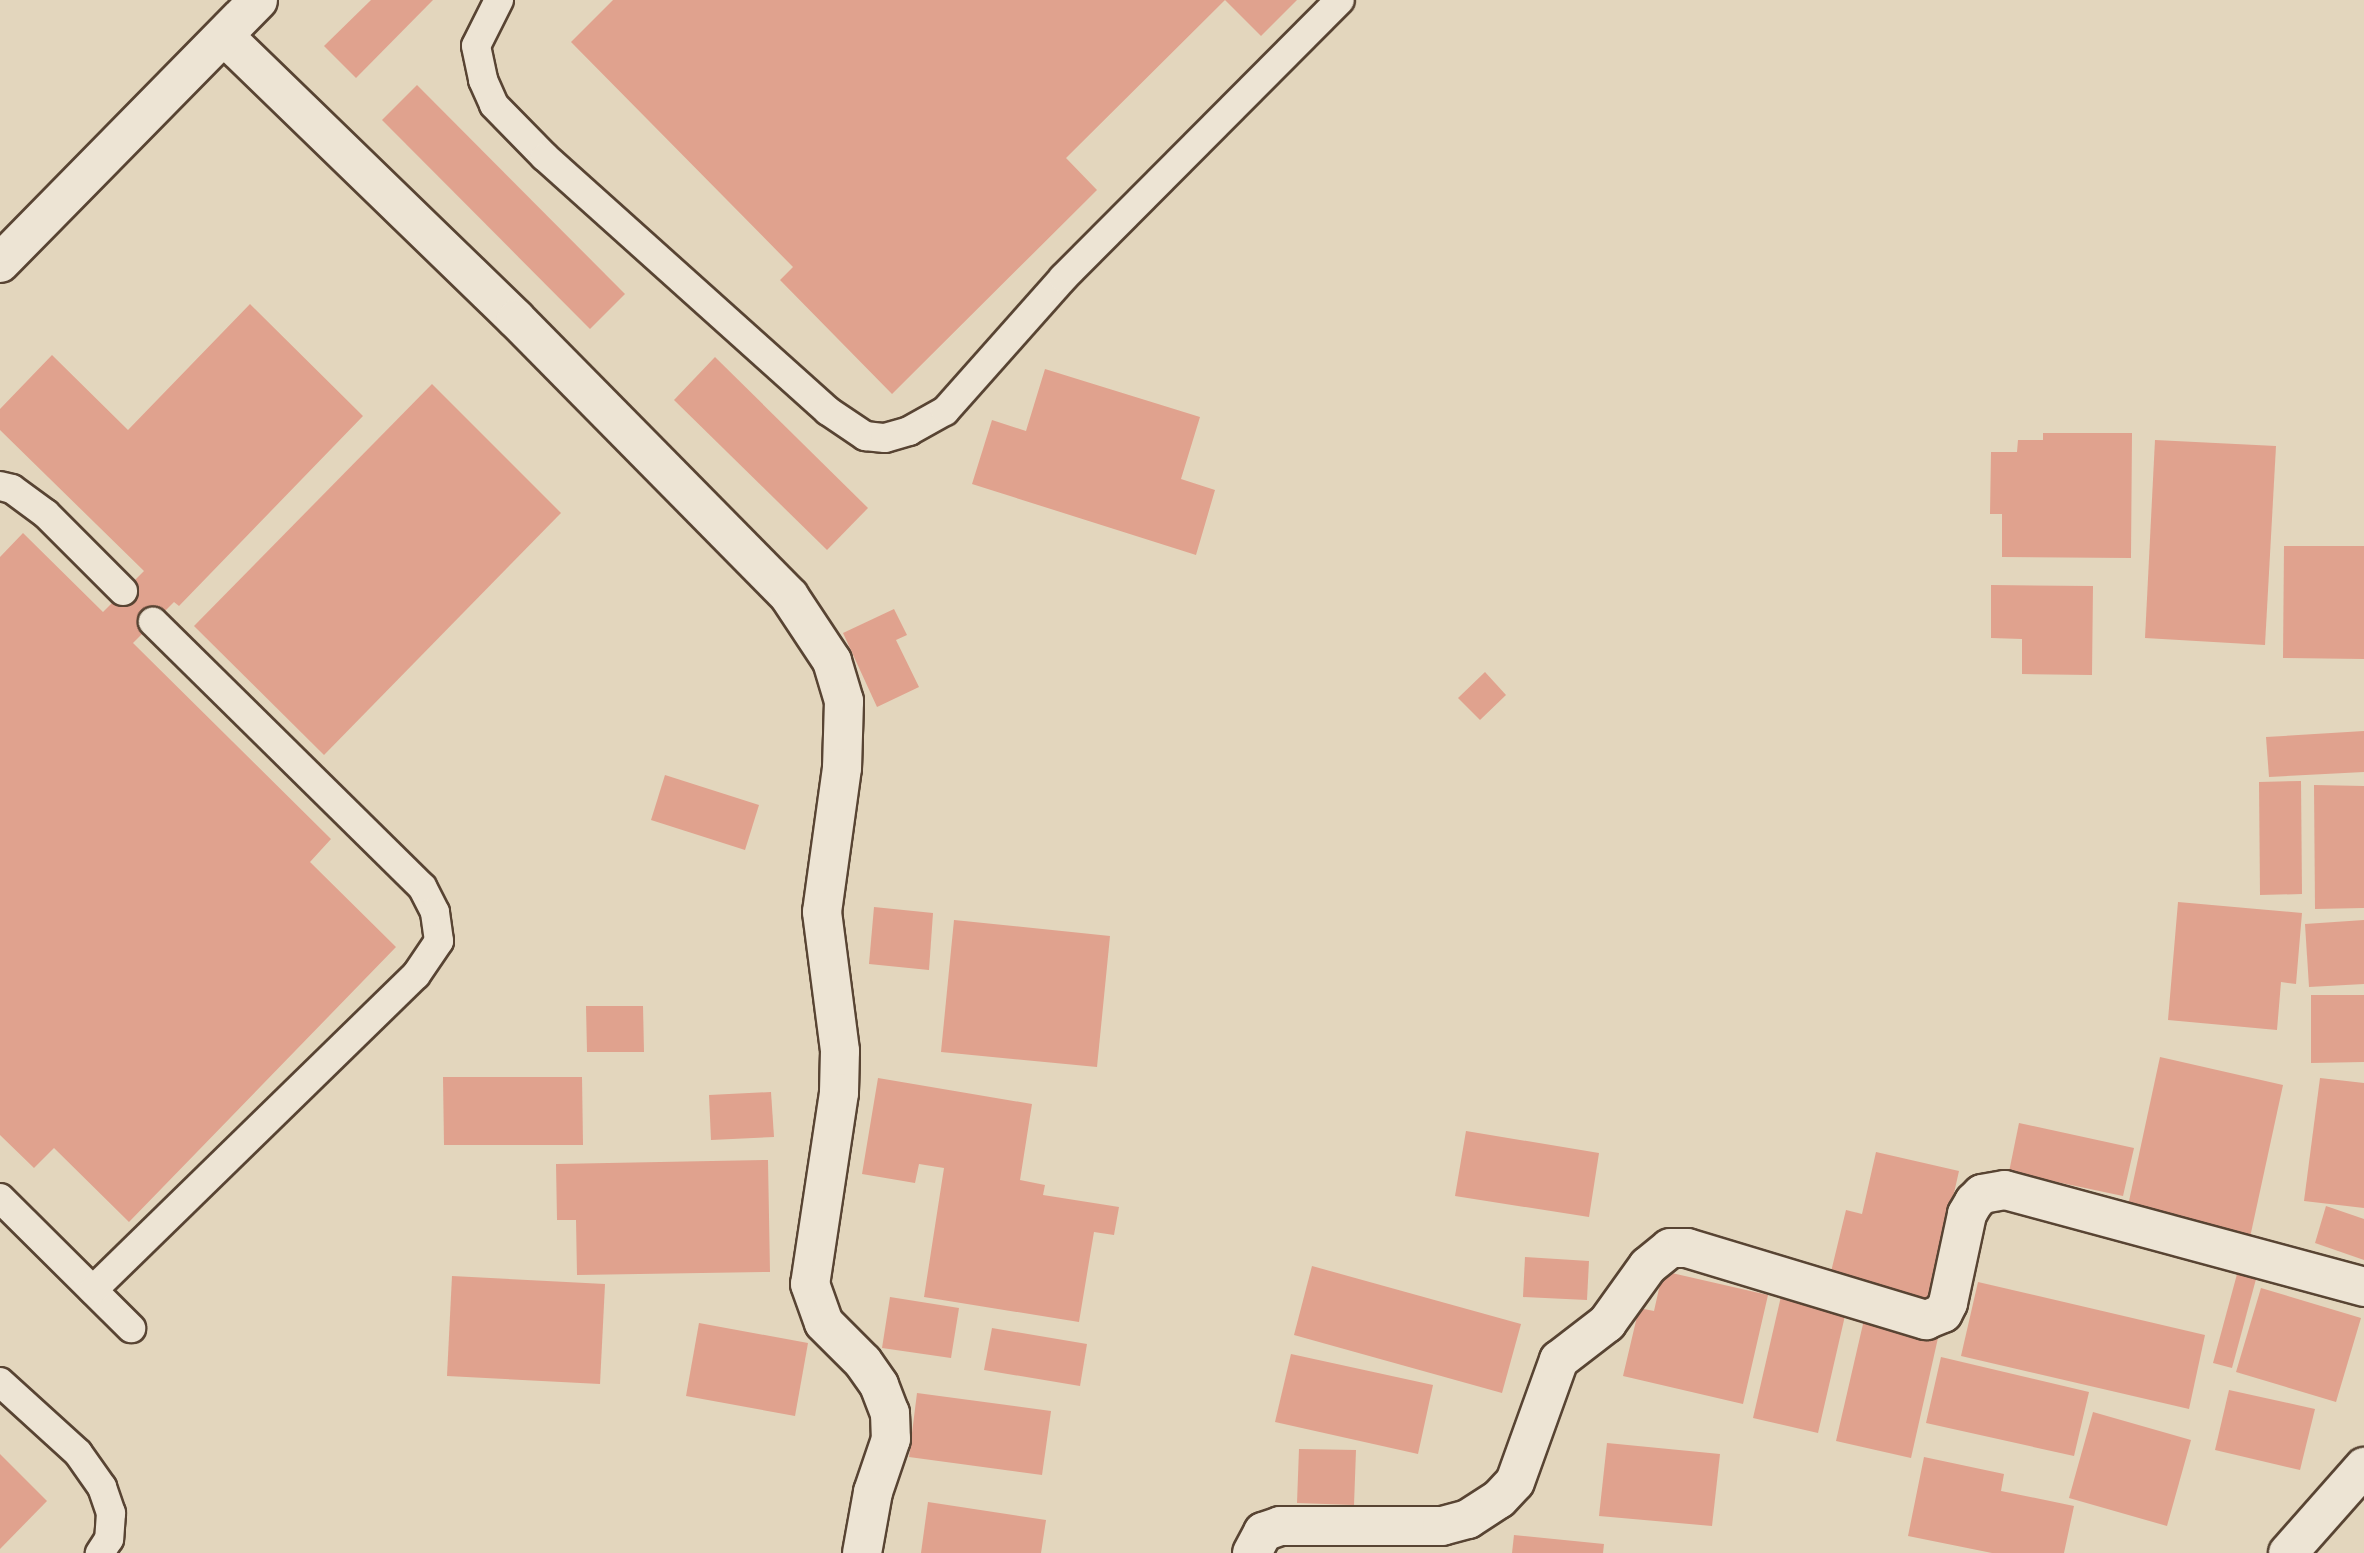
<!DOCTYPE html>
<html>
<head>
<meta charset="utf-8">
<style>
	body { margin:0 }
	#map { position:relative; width:2364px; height:1553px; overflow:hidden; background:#e3d6bd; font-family:"Libre Caslon Text",serif }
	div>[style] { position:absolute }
	.building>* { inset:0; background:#e0a28e }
	.roads { filter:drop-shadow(2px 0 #584433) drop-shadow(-2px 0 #584433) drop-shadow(0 2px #584433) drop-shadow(0 -2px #584433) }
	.service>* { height:28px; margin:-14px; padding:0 14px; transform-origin:14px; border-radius:14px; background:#ede4d4 }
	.minor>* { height:38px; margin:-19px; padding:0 19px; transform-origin:19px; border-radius:19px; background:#ede4d4 }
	span { translate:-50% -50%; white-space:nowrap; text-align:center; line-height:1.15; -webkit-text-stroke:5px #ede4d4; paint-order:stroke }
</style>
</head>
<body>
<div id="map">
	<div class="building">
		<div style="clip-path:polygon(371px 0,433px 0,356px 78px,324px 46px)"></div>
		<div style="clip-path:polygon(613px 0,1225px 0,1066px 158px,1097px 190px,892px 394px,780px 280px,793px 267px,571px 42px)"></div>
		<div style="clip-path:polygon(1225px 0,1297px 0,1261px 36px)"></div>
		<div style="clip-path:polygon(417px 85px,625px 294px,590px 329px,382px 120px)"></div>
		<div style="clip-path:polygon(250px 304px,363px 416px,179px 606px,174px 602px,133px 643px,331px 839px,310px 862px,396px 947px,129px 1222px,54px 1148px,34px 1168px,0 1135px,0 557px,23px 533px,103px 612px,144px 571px,0 430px,0 409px,52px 355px,128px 430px)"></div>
		<div style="clip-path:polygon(715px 357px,868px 508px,827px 550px,674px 400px)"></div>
		<div style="clip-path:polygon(1045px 369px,1200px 417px,1181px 479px,1215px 490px,1196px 555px,972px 484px,992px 420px,1026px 431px)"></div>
		<div style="clip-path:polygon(432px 384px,561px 513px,324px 755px,194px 626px)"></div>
		<div style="clip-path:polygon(2043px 433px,2132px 433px,2131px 558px,2002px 557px,2002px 514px,1990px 514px,1991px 452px,2017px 452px,2018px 440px,2043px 440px)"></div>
		<div style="clip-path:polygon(2155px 440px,2276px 446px,2265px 645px,2145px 638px)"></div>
		<div style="clip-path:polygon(2284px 546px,2364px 546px,2364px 659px,2283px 658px)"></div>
		<div style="clip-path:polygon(1991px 585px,2093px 586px,2092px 675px,2022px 674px,2022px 639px,1991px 638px)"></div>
		<div style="clip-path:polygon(894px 609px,907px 635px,896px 640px,919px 687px,877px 707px,843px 633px)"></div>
		<div style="clip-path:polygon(1485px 672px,1506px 695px,1480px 720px,1458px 698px)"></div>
		<div style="clip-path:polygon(2364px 731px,2364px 772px,2269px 777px,2266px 737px)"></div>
		<div style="clip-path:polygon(665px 775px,759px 805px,745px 850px,651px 820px)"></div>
		<div style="clip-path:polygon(2301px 781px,2302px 894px,2260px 895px,2259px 782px)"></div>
		<div style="clip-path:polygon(2314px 785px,2364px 786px,2364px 908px,2315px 909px)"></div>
		<div style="clip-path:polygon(2178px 902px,2302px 913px,2296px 984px,2281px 982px,2277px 1030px,2168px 1020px)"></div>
		<div style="clip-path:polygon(874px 907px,933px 913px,929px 970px,869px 964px)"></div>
		<div style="clip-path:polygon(954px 920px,1110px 936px,1097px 1067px,941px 1052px)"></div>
		<div style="clip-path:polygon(2364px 920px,2364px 984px,2309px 987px,2305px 924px)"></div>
		<div style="clip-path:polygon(2311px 995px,2364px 995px,2364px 1062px,2311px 1063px)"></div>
		<div style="clip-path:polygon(586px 1006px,643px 1006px,644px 1052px,587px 1052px)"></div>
		<div style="clip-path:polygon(2160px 1057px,2283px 1085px,2249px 1242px,2126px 1215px)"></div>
		<div style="clip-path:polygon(443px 1077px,582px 1077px,583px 1145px,444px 1145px)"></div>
		<div style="clip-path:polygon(878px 1078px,1032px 1104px,1020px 1180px,1045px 1185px,1043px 1195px,1119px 1207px,1114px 1235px,1094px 1232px,1079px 1322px,924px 1297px,944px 1168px,919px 1164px,915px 1183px,862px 1174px)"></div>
		<div style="clip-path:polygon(2320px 1078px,2364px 1083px,2364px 1208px,2304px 1201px)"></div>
		<div style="clip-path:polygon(771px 1092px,774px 1137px,711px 1140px,709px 1095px)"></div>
		<div style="clip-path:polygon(2019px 1123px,2134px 1148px,2123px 1196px,2009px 1172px)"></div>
		<div style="clip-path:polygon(1466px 1131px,1599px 1153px,1589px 1217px,1455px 1196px)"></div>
		<div style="clip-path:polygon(1876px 1152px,1959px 1171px,1929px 1304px,1829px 1280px,1846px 1210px,1862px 1214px)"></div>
		<div style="clip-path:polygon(768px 1160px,770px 1272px,577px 1275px,576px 1220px,557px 1220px,556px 1164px)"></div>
		<div style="clip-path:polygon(2326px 1206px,2364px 1219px,2364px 1260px,2315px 1243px)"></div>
		<div style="clip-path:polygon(1525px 1257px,1589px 1261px,1587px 1300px,1523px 1297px)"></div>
		<div style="clip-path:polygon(2240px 1263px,2259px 1268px,2232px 1368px,2213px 1363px)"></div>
		<div style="clip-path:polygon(1312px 1266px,1521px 1324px,1502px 1393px,1294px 1335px)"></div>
		<div style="clip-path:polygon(1663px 1271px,1768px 1295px,1743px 1404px,1623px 1376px,1639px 1308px,1654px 1311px)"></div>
		<div style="clip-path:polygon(452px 1276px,605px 1284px,600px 1384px,447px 1376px)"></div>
		<div style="clip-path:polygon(1978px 1282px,2205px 1335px,2189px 1409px,1961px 1356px)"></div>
		<div style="clip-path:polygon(2261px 1288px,2361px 1318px,2336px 1402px,2236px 1372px)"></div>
		<div style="clip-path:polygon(1782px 1292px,1847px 1307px,1818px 1433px,1753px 1418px)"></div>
		<div style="clip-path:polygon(890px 1297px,959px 1308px,951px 1358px,882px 1348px)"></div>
		<div style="clip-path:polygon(1866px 1311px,1940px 1329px,1911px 1458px,1836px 1441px)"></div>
		<div style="clip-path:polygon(699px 1323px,808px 1343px,795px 1416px,686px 1396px)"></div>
		<div style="clip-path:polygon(992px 1328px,1087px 1344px,1080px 1386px,984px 1370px)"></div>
		<div style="clip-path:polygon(1291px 1354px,1433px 1385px,1418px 1454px,1275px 1422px)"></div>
		<div style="clip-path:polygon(1941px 1357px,2089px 1392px,2074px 1456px,1926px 1423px)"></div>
		<div style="clip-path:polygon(2229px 1390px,2315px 1409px,2300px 1470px,2215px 1450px)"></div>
		<div style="clip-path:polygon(917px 1393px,1051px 1411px,1042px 1475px,909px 1457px)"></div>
		<div style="clip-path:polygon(2093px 1412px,2191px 1440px,2167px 1526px,2069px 1498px)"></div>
		<div style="clip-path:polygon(1607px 1443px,1720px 1454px,1712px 1526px,1599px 1516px)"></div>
		<div style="clip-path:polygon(1299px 1449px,1356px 1450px,1354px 1505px,1297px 1503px)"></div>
		<div style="clip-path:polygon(0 1454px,47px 1501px,0 1549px)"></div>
		<div style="clip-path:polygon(1924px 1457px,2004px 1474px,2001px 1491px,2074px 1506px,2064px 1553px,1992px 1553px,1908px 1536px)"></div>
		<div style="clip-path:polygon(928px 1502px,1046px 1520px,1041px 1553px,921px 1553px)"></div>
		<div style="clip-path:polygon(1514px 1535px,1604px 1544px,1603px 1553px,1512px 1553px)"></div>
	</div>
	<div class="roads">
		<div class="service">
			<div style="left:499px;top:0;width:51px;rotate:116.6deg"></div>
			<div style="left:476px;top:46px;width:35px;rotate:78deg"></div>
			<div style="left:483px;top:80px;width:27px;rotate:66deg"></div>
			<div style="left:494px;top:105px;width:73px;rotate:45.6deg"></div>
			<div style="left:545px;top:157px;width:380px;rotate:41.9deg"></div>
			<div style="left:828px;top:411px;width:45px;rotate:34deg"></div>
			<div style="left:865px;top:436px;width:20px;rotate:6deg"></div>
			<div style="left:885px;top:438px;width:25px;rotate:-16deg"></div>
			<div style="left:909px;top:431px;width:41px;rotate:-29.1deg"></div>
			<div style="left:945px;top:411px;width:178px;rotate:-48.4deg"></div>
			<div style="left:1063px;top:278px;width:392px;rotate:-45.1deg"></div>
			<div style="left:0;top:486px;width:12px;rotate:14deg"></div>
			<div style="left:12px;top:489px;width:42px;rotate:36.3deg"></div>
			<div style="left:46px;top:514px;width:109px;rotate:45deg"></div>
			<div style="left:0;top:1198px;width:185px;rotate:44.8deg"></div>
			<div style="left:93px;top:1290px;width:451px;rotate:-44.3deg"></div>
			<div style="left:416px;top:975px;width:41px;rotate:-55.9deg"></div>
			<div style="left:439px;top:941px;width:29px;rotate:-98deg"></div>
			<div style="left:435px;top:912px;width:28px;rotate:-117deg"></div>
			<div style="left:422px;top:887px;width:378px;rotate:-135.4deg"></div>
			<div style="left:0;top:1382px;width:105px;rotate:42.3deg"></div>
			<div style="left:78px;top:1453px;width:42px;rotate:54.8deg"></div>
			<div style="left:102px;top:1487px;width:28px;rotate:71deg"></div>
			<div style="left:111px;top:1513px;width:26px;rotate:94deg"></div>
			<div style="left:109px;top:1539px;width:17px;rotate:123deg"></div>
		</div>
		<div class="minor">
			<div style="left:224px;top:36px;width:407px;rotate:44.1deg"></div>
			<div style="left:516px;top:319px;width:389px;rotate:45.4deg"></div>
			<div style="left:789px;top:596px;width:78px;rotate:56.5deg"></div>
			<div style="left:832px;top:661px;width:42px;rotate:73.3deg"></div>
			<div style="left:844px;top:701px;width:67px;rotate:91.7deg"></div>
			<div style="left:842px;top:768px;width:145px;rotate:97.9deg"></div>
			<div style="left:822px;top:912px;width:140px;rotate:82.6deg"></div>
			<div style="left:840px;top:1051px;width:42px;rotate:91.4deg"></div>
			<div style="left:839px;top:1093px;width:193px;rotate:98.6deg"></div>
			<div style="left:810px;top:1284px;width:41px;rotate:70.3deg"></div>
			<div style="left:824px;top:1323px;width:55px;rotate:45deg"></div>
			<div style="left:863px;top:1362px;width:28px;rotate:55deg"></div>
			<div style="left:879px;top:1385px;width:30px;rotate:69deg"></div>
			<div style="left:890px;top:1413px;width:26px;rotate:88deg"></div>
			<div style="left:891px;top:1439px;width:56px;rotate:108.8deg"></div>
			<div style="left:873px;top:1492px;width:62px;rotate:100.2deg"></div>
			<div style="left:0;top:263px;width:368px;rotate:-45.5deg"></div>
			<div style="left:1252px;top:1553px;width:24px;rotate:-62deg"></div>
			<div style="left:1263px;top:1532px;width:18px;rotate:-19deg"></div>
			<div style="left:1280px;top:1526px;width:162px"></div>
			<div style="left:1442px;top:1526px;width:27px;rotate:-15deg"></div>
			<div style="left:1468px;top:1519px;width:37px;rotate:-33deg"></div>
			<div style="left:1499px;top:1499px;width:23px;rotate:-47deg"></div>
			<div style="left:1515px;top:1482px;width:130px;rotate:-70.2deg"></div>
			<div style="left:1559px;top:1360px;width:61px;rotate:-37.6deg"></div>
			<div style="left:1607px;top:1323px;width:70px;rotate:-54.3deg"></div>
			<div style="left:1648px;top:1266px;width:28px;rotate:-39deg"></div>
			<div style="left:1670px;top:1248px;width:17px"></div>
			<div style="left:1687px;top:1248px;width:250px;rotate:16.8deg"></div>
			<div style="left:1926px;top:1320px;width:18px;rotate:-22deg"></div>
			<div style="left:1943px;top:1313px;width:11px;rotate:-63deg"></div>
			<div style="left:1948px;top:1303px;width:91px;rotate:-77.9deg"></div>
			<div style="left:1967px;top:1214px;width:14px;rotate:-60deg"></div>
			<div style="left:1974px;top:1202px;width:11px;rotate:-45deg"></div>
			<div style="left:1982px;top:1194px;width:23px;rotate:-10deg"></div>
			<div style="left:2005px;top:1190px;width:372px;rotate:15.1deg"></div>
			<div style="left:2288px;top:1553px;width:115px;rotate:-48.5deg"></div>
		</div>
	</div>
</div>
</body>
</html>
